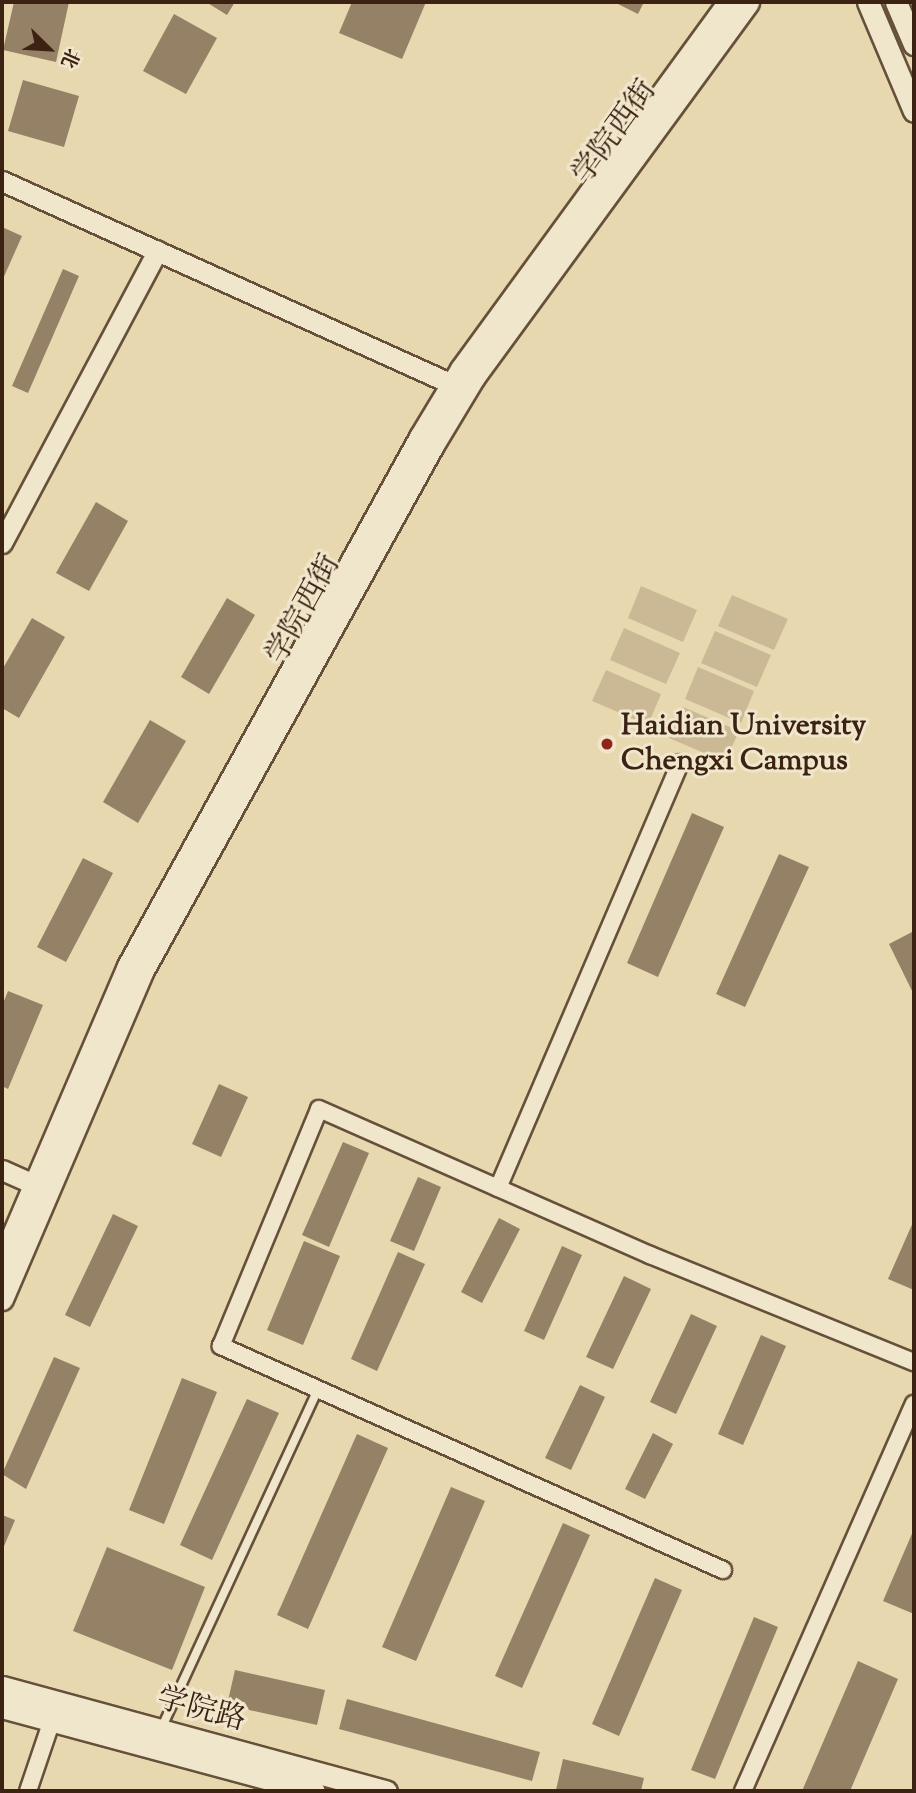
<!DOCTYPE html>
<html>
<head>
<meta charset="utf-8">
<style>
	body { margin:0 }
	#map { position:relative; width:916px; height:1793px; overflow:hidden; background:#e8d8b0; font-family:"Sorts Mill Goudy","Noto Serif SC",serif }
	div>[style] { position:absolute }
	.green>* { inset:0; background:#cbb995 }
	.building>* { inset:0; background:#958165 }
	.roads { filter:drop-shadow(2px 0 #66503a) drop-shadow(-2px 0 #66503a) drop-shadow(0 2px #66503a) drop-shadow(0 -2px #66503a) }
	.service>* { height:8px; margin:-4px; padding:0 4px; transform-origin:4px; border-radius:4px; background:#f0e6cc }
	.minor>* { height:16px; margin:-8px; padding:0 8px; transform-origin:8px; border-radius:8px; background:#f0e6cc }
	.tertiary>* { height:19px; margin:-9.5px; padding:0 9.5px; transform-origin:9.5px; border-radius:9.5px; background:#f0e6cc }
	.secondary>* { height:21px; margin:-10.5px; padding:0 10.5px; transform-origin:10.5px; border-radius:10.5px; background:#f0e6cc }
	.dots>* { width:19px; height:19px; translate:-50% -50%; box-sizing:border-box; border:4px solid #f0e6cc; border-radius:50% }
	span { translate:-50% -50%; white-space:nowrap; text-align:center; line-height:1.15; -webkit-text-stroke:6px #f0e6cc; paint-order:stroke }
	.street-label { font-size:30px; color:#3b2213 }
	.poi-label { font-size:30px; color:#3b2213; font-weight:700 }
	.left { translate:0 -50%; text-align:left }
	.frame { position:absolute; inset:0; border:4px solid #3b2213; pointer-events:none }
	.north { position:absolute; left:14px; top:14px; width:70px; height:70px; -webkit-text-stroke:5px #f0e6cc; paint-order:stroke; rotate:114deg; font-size:19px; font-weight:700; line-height:28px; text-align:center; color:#3b2213 }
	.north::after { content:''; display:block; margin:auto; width:24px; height:32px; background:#3b2213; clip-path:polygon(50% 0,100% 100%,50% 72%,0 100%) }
</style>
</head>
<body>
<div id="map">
	<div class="green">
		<div style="clip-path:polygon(641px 586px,697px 610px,683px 642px,628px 618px)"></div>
		<div style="clip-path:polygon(732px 595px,788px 619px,774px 650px,718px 626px)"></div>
		<div style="clip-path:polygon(624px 628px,680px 653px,666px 684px,610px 660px)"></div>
		<div style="clip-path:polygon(715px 631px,771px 655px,757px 687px,701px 663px)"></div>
		<div style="clip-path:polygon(698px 667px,754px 691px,741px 723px,685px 699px)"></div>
		<div style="clip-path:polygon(606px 670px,661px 694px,648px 725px,592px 701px)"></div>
		<div style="clip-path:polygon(683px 707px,739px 731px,725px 762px,669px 738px)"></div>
	</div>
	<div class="building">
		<div style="clip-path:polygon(14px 2px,69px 2px,56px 62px,3px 50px)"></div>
		<div style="clip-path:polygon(206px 2px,235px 2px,227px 15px)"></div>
		<div style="clip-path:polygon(352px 2px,426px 2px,402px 59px,339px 33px)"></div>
		<div style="clip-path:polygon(614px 2px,644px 2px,638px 14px)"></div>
		<div style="clip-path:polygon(174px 14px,217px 38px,186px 94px,143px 71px)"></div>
		<div style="clip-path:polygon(23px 80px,79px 96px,64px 147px,8px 131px)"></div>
		<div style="clip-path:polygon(2px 227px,22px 236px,2px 281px)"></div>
		<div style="clip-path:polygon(63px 269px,79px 276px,28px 393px,12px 386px)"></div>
		<div style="clip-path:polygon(96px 502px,128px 521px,89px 591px,56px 573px)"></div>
		<div style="clip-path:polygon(227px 598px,255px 615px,209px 694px,181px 677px)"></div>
		<div style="clip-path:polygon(32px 618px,65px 637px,19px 718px,2px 708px,2px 670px)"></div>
		<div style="clip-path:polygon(150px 720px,186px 741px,138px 823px,103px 802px)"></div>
		<div style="clip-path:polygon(692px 813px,724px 827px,658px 977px,627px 963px)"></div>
		<div style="clip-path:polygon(779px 854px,809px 867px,745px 1007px,716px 994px)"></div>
		<div style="clip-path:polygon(83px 858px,113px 873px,66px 962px,37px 947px)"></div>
		<div style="clip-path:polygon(914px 931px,914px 995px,889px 944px)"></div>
		<div style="clip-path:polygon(8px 991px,43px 1005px,8px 1089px,2px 1086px,2px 1006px)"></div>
		<div style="clip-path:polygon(219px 1084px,248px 1097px,221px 1157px,192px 1144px)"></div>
		<div style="clip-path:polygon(343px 1142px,369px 1153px,329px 1247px,302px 1235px)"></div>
		<div style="clip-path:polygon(418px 1177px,441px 1187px,414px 1251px,390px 1241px)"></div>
		<div style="clip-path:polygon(113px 1214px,138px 1226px,90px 1327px,65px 1315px)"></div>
		<div style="clip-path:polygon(499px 1218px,520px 1229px,482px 1303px,461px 1292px)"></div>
		<div style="clip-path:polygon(914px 1220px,914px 1290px,888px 1279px)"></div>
		<div style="clip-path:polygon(304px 1241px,340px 1256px,303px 1345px,267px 1330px)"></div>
		<div style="clip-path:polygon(562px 1246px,582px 1255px,544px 1340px,524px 1331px)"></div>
		<div style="clip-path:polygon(398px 1252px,425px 1264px,377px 1371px,351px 1359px)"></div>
		<div style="clip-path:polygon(624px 1276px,651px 1289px,613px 1369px,586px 1357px)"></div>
		<div style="clip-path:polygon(691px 1314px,717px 1326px,676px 1414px,650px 1402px)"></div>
		<div style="clip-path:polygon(761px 1335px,786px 1346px,743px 1445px,718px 1434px)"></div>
		<div style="clip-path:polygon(54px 1357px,80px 1368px,26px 1489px,2px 1474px)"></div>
		<div style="clip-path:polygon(182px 1378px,217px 1392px,164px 1524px,129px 1510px)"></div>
		<div style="clip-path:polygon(580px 1385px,605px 1397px,571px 1470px,545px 1458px)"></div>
		<div style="clip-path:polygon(247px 1399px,279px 1413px,212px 1560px,180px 1545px)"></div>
		<div style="clip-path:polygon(653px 1433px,673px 1444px,645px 1499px,625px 1489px)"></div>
		<div style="clip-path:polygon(357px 1434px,388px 1448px,308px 1629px,277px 1615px)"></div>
		<div style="clip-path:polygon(451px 1487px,485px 1501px,416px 1661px,382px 1647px)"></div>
		<div style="clip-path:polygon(2px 1515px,15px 1520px,2px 1551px)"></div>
		<div style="clip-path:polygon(563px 1523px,590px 1535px,522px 1688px,495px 1676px)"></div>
		<div style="clip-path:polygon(914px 1529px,914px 1614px,883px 1601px)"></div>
		<div style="clip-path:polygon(107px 1547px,205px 1587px,172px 1670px,73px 1631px)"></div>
		<div style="clip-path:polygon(655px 1578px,682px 1590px,619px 1736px,592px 1724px)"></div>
		<div style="clip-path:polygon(754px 1617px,778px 1627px,715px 1779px,691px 1770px)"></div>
		<div style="clip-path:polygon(858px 1661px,898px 1679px,850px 1791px,802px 1791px)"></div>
		<div style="clip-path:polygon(235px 1670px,325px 1690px,317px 1725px,227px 1705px)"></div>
		<div style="clip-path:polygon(347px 1699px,540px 1752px,532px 1781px,339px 1729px)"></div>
		<div style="clip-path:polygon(563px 1759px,644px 1778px,641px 1791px,556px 1790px)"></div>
	</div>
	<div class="roads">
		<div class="service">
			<div style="left:161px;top:1729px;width:374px;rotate:-65.2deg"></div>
		</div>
		<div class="minor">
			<div style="left:498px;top:1188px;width:462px;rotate:-66.8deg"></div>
			<div style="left:723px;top:1570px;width:550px;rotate:-155.95deg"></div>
			<div style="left:221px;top:1346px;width:256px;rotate:-67.5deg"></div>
			<div style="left:319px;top:1109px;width:362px;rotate:23.8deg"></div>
			<div style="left:650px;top:1255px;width:285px;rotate:22.1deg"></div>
			<div style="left:28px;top:1791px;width:75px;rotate:-71.3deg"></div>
			<div style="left:743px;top:1791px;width:423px;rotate:-66.2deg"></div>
		</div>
		<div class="tertiary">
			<div style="left:2px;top:181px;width:508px;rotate:24.29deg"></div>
			<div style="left:2px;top:543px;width:331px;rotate:-62deg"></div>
			<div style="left:2px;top:1170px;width:49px;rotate:24deg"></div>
		</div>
		<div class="secondary">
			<div style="left:868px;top:2px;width:118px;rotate:67.1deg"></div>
			<div style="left:896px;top:2px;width:46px;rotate:66.8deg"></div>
			<div style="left:2px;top:1260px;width:320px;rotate:-66.8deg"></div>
			<div style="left:128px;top:966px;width:604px;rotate:-61.1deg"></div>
			<div style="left:420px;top:437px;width:79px;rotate:-58.9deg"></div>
			<div style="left:461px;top:369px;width:454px;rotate:-53.9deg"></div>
			<div style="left:2px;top:1299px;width:356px;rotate:-66.8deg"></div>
			<div style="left:142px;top:972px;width:602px;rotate:-61.09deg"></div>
			<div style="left:433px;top:445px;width:79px;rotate:-58.9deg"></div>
			<div style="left:474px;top:377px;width:464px;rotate:-53.8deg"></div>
			<div style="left:2px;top:1687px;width:398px;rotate:15.2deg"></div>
			<div style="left:2px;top:1707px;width:323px;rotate:15.1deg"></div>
		</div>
	</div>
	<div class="dots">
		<div style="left:607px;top:744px;background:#8f2418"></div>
	</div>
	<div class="street-label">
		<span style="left:616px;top:133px;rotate:-54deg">学院西街</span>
		<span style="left:305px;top:610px;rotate:-61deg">学院西街</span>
		<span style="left:201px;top:1711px;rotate:15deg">学院路</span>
	</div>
	<div class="poi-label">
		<span class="left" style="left:621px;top:744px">Haidian University<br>Chengxi Campus</span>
	</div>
	<div class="frame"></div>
	<div class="north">北</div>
</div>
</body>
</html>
